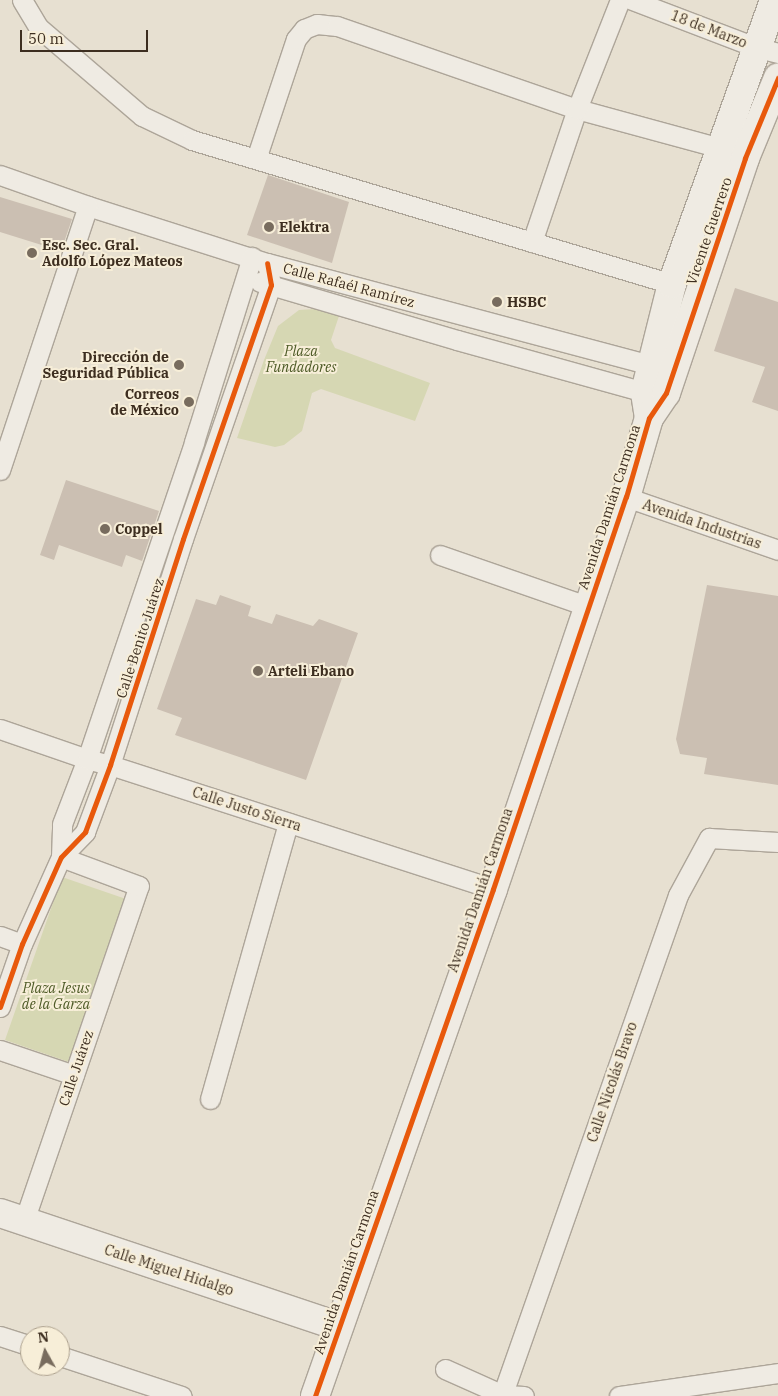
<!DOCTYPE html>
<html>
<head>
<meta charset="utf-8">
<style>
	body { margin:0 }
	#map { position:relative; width:778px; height:1396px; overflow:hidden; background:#e7e0d1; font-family:"IBM Plex Serif",serif }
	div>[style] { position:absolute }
	.green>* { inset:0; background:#d6d7b3 }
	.building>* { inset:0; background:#cbbfb2 }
	.roads { filter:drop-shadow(1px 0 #ada599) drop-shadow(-1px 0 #ada599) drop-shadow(0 1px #ada599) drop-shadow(0 -1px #ada599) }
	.street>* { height:19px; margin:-9.5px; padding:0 9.5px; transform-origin:9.5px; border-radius:9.5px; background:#efebe3 }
	.secondary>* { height:28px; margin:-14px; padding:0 14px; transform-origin:14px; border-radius:14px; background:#efebe3 }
	.cycleway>* { height:5px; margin:-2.5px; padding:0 2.5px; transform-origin:2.5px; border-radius:2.5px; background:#e8590c }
	.dots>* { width:14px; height:14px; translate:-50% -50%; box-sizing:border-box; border:2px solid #f7eed8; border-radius:50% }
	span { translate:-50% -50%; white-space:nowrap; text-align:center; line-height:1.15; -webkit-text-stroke:4px #f7eed8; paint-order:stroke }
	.street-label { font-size:14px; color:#3d2e20 }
	.poi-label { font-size:14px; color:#3d2e20; font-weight:700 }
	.left { translate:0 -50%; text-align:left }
	.right { translate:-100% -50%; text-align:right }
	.park-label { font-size:14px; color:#4d5a26; font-style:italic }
	.north { position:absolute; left:20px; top:1326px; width:50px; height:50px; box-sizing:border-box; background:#f7eed8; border:1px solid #ada18e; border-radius:50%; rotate:353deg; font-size:14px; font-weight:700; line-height:20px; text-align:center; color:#3d2e20 }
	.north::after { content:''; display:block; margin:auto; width:18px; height:22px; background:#786c5e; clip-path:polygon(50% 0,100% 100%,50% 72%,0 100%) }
	.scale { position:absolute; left:20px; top:30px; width:128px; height:22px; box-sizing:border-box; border:2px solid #3d2e20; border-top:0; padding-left:6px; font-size:15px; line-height:18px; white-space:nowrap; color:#3d2e20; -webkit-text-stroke:4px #f7eed8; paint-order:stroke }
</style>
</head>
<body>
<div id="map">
	<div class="green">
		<div style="clip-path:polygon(315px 309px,339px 316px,331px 340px,335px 348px,430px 383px,415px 421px,321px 389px,312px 393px,302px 431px,284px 445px,275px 447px,237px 438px,264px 360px,278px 326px,299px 310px)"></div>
		<div style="clip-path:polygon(62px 877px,126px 899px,69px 1062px,5px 1040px)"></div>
	</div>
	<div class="building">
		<div style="clip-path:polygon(268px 175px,349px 202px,332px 263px,247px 235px)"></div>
		<div style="clip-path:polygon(0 197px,72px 219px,61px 251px,0 232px)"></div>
		<div style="clip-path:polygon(735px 288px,778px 302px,778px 411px,752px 402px,765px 367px,714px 351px)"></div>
		<div style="clip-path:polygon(66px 480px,159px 511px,142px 561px,126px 555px,122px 567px,59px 545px,54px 560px,40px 555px)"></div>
		<div style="clip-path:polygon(707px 585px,778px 596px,778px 785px,704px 774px,707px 758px,680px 754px,676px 739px)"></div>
		<div style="clip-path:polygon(220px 595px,251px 606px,248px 616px,272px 624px,276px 614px,313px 626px,319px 619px,358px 633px,306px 780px,175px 735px,182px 718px,157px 709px,196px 599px,216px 605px)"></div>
	</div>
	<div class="roads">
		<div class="street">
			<div style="left:22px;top:0;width:31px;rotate:59deg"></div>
			<div style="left:38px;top:27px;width:137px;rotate:40.6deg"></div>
			<div style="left:142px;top:116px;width:55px;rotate:25.6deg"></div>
			<div style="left:192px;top:140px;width:501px;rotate:16.7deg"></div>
			<div style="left:632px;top:0;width:135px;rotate:20.9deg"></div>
			<div style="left:758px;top:48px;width:21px;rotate:14deg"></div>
			<div style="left:256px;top:159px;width:126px;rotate:-71.6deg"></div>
			<div style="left:296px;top:39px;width:13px;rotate:-51deg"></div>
			<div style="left:304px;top:29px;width:14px;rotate:-21deg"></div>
			<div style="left:317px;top:24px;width:20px;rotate:6deg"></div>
			<div style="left:337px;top:26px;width:254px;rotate:19.1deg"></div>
			<div style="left:577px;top:109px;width:149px;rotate:15.2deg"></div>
			<div style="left:0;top:175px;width:93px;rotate:19.4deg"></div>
			<div style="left:88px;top:206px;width:188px;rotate:17.7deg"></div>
			<div style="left:267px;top:263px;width:410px;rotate:14.9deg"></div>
			<div style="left:532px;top:242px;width:140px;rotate:-71.3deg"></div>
			<div style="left:577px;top:109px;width:117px;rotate:-68.5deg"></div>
			<div style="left:260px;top:282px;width:205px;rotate:16.4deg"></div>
			<div style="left:457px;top:340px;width:195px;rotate:15.5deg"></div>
			<div style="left:645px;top:392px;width:12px;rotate:5deg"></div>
			<div style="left:0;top:470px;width:278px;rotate:-71.6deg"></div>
			<div style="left:626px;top:497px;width:161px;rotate:19.2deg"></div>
			<div style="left:440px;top:555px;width:158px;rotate:19.2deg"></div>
			<div style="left:0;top:729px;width:92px;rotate:19deg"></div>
			<div style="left:87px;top:759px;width:24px;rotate:15deg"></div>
			<div style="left:110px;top:765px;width:403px;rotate:17.9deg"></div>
			<div style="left:61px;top:857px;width:33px;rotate:-88deg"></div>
			<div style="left:62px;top:824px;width:70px;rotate:-69deg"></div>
			<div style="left:87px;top:759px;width:335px;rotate:-71.3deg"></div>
			<div style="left:194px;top:442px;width:194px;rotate:-72.6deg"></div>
			<div style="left:0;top:936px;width:23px;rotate:20deg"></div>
			<div style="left:0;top:1007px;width:67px;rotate:-70.8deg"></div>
			<div style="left:22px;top:944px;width:95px;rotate:-65.9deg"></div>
			<div style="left:61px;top:857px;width:35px;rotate:-46deg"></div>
			<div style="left:85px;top:832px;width:72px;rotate:-69.5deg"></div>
			<div style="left:110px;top:765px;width:237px;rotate:-72.1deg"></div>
			<div style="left:183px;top:539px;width:269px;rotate:-70.9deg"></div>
			<div style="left:271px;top:285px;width:22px;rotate:-100deg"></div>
			<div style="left:0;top:1050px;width:78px;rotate:18.7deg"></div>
			<div style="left:210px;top:1099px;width:287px;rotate:-74.2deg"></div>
			<div style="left:24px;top:1221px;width:354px;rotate:-71.1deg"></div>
			<div style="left:139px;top:886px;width:83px;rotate:-159.6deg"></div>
			<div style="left:0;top:1336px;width:32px;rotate:18deg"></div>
			<div style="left:60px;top:1356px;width:128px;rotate:18.2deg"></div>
			<div style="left:445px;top:1369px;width:64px;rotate:24.1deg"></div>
			<div style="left:503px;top:1395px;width:21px;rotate:3deg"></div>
			<div style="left:502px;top:1396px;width:531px;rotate:-70.64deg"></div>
			<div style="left:678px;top:895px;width:65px;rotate:-61.5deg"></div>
			<div style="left:709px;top:838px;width:69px;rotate:3.3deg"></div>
			<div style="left:619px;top:1396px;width:161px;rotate:-8.2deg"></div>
		</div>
		<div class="secondary">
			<div style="left:649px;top:418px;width:26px;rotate:-99deg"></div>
			<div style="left:645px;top:392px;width:111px;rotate:-76deg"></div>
			<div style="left:672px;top:284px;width:302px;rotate:-70.2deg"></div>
			<div style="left:0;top:1213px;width:356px;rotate:18.5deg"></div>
			<div style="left:315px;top:1396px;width:537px;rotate:-70.65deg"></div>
			<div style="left:493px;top:889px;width:414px;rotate:-71.3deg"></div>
			<div style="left:626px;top:497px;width:82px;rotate:-73.8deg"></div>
			<div style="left:649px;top:418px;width:30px;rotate:-56deg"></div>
			<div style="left:666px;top:393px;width:248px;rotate:-71.4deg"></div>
			<div style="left:745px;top:158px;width:87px;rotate:-67.6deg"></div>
		</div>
	</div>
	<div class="cycleway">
		<div style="left:0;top:1007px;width:67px;rotate:-70.8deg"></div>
		<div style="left:22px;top:944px;width:95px;rotate:-65.9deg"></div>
		<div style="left:61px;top:857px;width:35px;rotate:-46deg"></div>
		<div style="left:85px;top:832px;width:72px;rotate:-69.5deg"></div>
		<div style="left:110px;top:765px;width:237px;rotate:-72.1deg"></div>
		<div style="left:183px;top:539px;width:269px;rotate:-70.9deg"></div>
		<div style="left:271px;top:285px;width:22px;rotate:-100deg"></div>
		<div style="left:315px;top:1396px;width:537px;rotate:-70.65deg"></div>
		<div style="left:493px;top:889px;width:414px;rotate:-71.3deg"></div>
		<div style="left:626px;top:497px;width:82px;rotate:-73.8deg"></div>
		<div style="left:649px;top:418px;width:30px;rotate:-56deg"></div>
		<div style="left:666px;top:393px;width:248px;rotate:-71.4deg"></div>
		<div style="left:745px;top:158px;width:87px;rotate:-67.6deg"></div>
	</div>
	<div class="dots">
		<div style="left:269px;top:227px;background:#786c5e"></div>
		<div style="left:32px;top:253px;background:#786c5e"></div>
		<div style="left:497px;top:302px;background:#786c5e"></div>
		<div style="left:179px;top:365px;background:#786c5e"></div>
		<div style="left:189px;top:402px;background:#786c5e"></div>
		<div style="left:105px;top:529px;background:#786c5e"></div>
		<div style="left:258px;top:671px;background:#786c5e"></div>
	</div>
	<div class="street-label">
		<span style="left:709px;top:29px;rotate:21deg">18 de Marzo</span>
		<span style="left:709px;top:231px;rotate:-71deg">Vicente Guerrero</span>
		<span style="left:349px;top:285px;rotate:15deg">Calle Rafaél Ramírez</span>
		<span style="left:609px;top:507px;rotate:-72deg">Avenida Damián Carmona</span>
		<span style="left:702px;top:524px;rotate:19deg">Avenida Industrias</span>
		<span style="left:140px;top:638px;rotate:-72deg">Calle Benito Juárez</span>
		<span style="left:247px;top:809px;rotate:18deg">Calle Justo Sierra</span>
		<span style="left:480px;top:890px;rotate:-71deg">Avenida Damián Carmona</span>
		<span style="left:76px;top:1068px;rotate:-71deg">Calle Juárez</span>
		<span style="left:612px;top:1082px;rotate:-71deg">Calle Nicolás Bravo</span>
		<span style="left:169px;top:1270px;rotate:18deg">Calle Miguel Hidalgo</span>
		<span style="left:346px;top:1272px;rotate:-71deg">Avenida Damián Carmona</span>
	</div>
	<div class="poi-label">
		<span class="left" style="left:279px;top:227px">Elektra</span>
		<span class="left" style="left:42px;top:253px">Esc. Sec. Gral.<br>Adolfo López Mateos</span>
		<span class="left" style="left:507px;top:302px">HSBC</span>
		<span class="right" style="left:169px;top:365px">Dirección de<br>Seguridad Pública</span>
		<span class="right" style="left:179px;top:402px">Correos<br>de México</span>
		<span class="left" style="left:115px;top:529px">Coppel</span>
		<span class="left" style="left:268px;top:671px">Arteli Ebano</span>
	</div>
	<div class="park-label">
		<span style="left:301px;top:359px">Plaza<br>Fundadores</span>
		<span style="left:56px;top:996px">Plaza Jesus<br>de la Garza</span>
	</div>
	<div class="north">N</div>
	<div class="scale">50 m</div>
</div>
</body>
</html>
